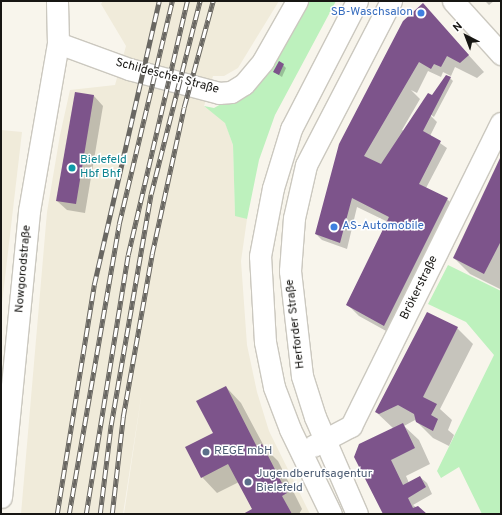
<!DOCTYPE html>
<html>
<head>
<meta charset="utf-8">
<style>
	body { margin:0 }
	#map { position:relative; width:502px; height:515px; overflow:hidden; background:#f8f5ec; font-family:Overpass,sans-serif }
	div>[style] { position:absolute }
	.built>* { inset:0; background:#f0ebda }
	.green>* { inset:0; background:#bdf1bd }
	.shadow>* { inset:0; background:#0003 }
	.building>* { inset:0; background:#7d548b }
	.roads { filter:drop-shadow(1px 0 #cbc8bf) drop-shadow(-1px 0 #cbc8bf) drop-shadow(0 1px #cbc8bf) drop-shadow(0 -1px #cbc8bf) }
	.minor>* { height:21px; margin:-10.5px; padding:0 10.5px; transform-origin:10.5px; border-radius:10.5px; background:#fff }
	.rail>* { height:4.5px; margin-top:-2.25px; transform-origin:0; background:repeating-linear-gradient(90deg,#fff 0 9px,#696762 0 18px); box-sizing:border-box; border-block:1px solid #696762 }
	.dots>* { width:11px; height:11px; translate:-50% -50%; box-sizing:border-box; border:2px solid #fff; border-radius:50% }
	span { translate:-50% -50%; white-space:nowrap; text-align:center; line-height:1.15; -webkit-text-stroke:3px #fff; paint-order:stroke }
	.shop-label { font-size:12px; color:#366cbe }
	.right { translate:-100% -50%; text-align:right }
	.left { translate:0 -50%; text-align:left }
	.street-label { font-size:12px; color:#171613 }
	.culture-label { font-size:12px; color:#0d838f }
	.service-label { font-size:12px; color:#4e5e75 }
	.frame { position:absolute; inset:0; border:2px solid #171613; pointer-events:none }
	.north { position:absolute; left:446px; top:16px; width:40px; height:40px; -webkit-text-stroke:3px #fff; paint-order:stroke; rotate:318deg; font-size:11px; font-weight:700; line-height:16px; text-align:center; color:#171613 }
	.north::after { content:''; display:block; margin:auto; width:14px; height:18px; background:#171613; clip-path:polygon(50% 0,100% 100%,50% 72%,0 100%) }
</style>
</head>
<body>
<div id="map">
	<div class="built">
		<div style="clip-path:polygon(103px 1px,279px 1px,238px 68px,224px 76px,213px 76px,204px 106px,225px 122px,233px 145px,235px 215px,247px 219px,241px 261px,247px 345px,257px 392px,269px 431px,310px 514px,124px 514px,142px 391px,123px 514px,21px 514px,47px 212px,60px 135px,70px 90px,115px 85px,126px 46px,101px 4px)"></div>
		<div style="clip-path:polygon(1px 130px,22px 132px,1px 312px)"></div>
	</div>
	<div class="green">
		<div style="clip-path:polygon(306px 1px,336px 1px,275px 115px,259px 160px,247px 219px,235px 216px,233px 145px,225px 123px,204px 106px,214px 108px,228px 100px)"></div>
		<div style="clip-path:polygon(448px 265px,501px 291px,501px 514px,482px 514px,459px 467px,441px 478px,437px 471px,494px 355px,466px 322px,428px 304px)"></div>
	</div>
	<div class="shadow">
		<div style="clip-path:polygon(485px 1px,494px 1px,489px 5px)"></div>
		<div style="clip-path:polygon(423px 5px,484px 72px,477px 78px,455px 67px,451px 76px,443px 72px,441px 77px,428px 71px,417px 93px,411px 90px,420px 99px,402px 130px,411px 134px,432px 96px,450px 78px,453px 81px,434px 117px,427px 112px,437px 122px,430px 136px,447px 148px,426px 188px,447px 199px,459px 211px,397px 337px,359px 316px,347px 304px,388px 222px,357px 207px,347px 249px,322px 240px,316px 234px,340px 144px,398px 32px)"></div>
		<div style="clip-path:polygon(283px 65px,286px 68px,282px 77px,274px 72px)"></div>
		<div style="clip-path:polygon(76px 93px,94px 96px,103px 106px,85px 213px,67px 210px,57px 201px)"></div>
		<div style="clip-path:polygon(501px 159px,501px 287px,500px 289px,470px 274px,454px 258px)"></div>
		<div style="clip-path:polygon(457px 328px,473px 344px,440px 409px,452px 420px,448px 430px,454px 435px,449px 446px,433px 438px,415px 420px,404px 426px,419px 440px,430px 464px,406px 476px,409px 483px,420px 477px,427px 483px,432px 494px,413px 505px,425px 514px,384px 514px,394px 429px,376px 412px)"></div>
		<div style="clip-path:polygon(226px 387px,241px 403px,265px 448px,278px 461px,302px 509px,299px 514px,245px 514px,253px 510px,239px 482px,217px 493px,202px 477px)"></div>
	</div>
	<div class="building">
		<div style="clip-path:polygon(423px 3px,469px 55px,460px 63px,447px 56px,441px 67px,434px 64px,431px 69px,419px 62px,364px 156px,381px 164px,428px 93px,432px 95px,446px 75px,451px 77px,423px 131px,441px 141px,419px 184px,448px 198px,384px 326px,346px 305px,389px 217px,352px 198px,340px 243px,315px 234px,339px 144px,403px 21px)"></div>
		<div style="clip-path:polygon(279px 61px,284px 64px,279px 75px,273px 72px)"></div>
		<div style="clip-path:polygon(75px 92px,94px 95px,76px 204px,56px 201px)"></div>
		<div style="clip-path:polygon(501px 156px,501px 241px,484px 274px,453px 258px)"></div>
		<div style="clip-path:polygon(427px 312px,458px 327px,423px 397px,437px 404px,431px 415px,438px 419px,433px 431px,416px 422px,414px 414px,398px 405px,379px 414px,375px 412px)"></div>
		<div style="clip-path:polygon(226px 386px,257px 447px,262px 444px,287px 493px,282px 496px,292px 514px,243px 514px,252px 509px,228px 464px,201px 478px,185px 447px,213px 433px,196px 401px)"></div>
		<div style="clip-path:polygon(403px 423px,415px 448px,391px 460px,403px 485px,420px 476px,426px 487px,408px 498px,413px 508px,418px 506px,427px 514px,383px 514px,354px 457px,359px 444px)"></div>
	</div>
	<div class="roads">
		<div class="minor">
			<div style="left:453px;top:1px;width:72px;rotate:47.8deg"></div>
			<div style="left:58px;top:43px;width:76px;rotate:20.1deg"></div>
			<div style="left:129px;top:69px;width:93px;rotate:14.9deg"></div>
			<div style="left:219px;top:93px;width:12px;rotate:-5deg"></div>
			<div style="left:231px;top:92px;width:15px;rotate:-32deg"></div>
			<div style="left:244px;top:84px;width:30px;rotate:-50deg"></div>
			<div style="left:263px;top:61px;width:69px;rotate:-60.5deg"></div>
			<div style="left:313px;top:446px;width:43px;rotate:-27.8deg"></div>
			<div style="left:351px;top:426px;width:338px;rotate:-63.7deg"></div>
			<div style="left:1px;top:497px;width:287px;rotate:-84.4deg"></div>
			<div style="left:29px;top:211px;width:170px;rotate:-80.2deg"></div>
			<div style="left:58px;top:43px;width:42px;rotate:-91.4deg"></div>
			<div style="left:331px;top:514px;width:94px;rotate:-115.8deg"></div>
			<div style="left:290px;top:429px;width:45px;rotate:-110.9deg"></div>
			<div style="left:274px;top:387px;width:46px;rotate:-101.3deg"></div>
			<div style="left:265px;top:342px;width:86px;rotate:-93.3deg"></div>
			<div style="left:260px;top:256px;width:69px;rotate:-79.2deg"></div>
			<div style="left:273px;top:188px;width:62px;rotate:-73deg"></div>
			<div style="left:291px;top:129px;width:144px;rotate:-62.7deg"></div>
			<div style="left:357px;top:514px;width:106px;rotate:-113.4deg"></div>
			<div style="left:315px;top:417px;width:43px;rotate:-107.6deg"></div>
			<div style="left:302px;top:376px;width:106px;rotate:-96.5deg"></div>
			<div style="left:290px;top:271px;width:53px;rotate:-85.7deg"></div>
			<div style="left:294px;top:218px;width:54px;rotate:-77.2deg"></div>
			<div style="left:306px;top:165px;width:185px;rotate:-62.6deg"></div>
		</div>
	</div>
	<div class="rail">
		<div style="left:57px;top:514px;width:232px;rotate:-80.8deg"></div>
		<div style="left:94px;top:285px;width:291px;rotate:-77.1deg"></div>
		<div style="left:69px;top:514px;width:294px;rotate:-80.2deg"></div>
		<div style="left:119px;top:224px;width:229px;rotate:-76.6deg"></div>
		<div style="left:86px;top:514px;width:262px;rotate:-80.8deg"></div>
		<div style="left:128px;top:255px;width:261px;rotate:-76.9deg"></div>
		<div style="left:100px;top:514px;width:90px;rotate:-83deg"></div>
		<div style="left:111px;top:425px;width:234px;rotate:-80.2deg"></div>
		<div style="left:151px;top:194px;width:199px;rotate:-75.8deg"></div>
		<div style="left:112px;top:514px;width:98px;rotate:-83.5deg"></div>
		<div style="left:123px;top:417px;width:166px;rotate:-79.9deg"></div>
		<div style="left:152px;top:254px;width:150px;rotate:-77.7deg"></div>
		<div style="left:184px;top:107px;width:110px;rotate:-74.7deg"></div>
	</div>
	<div class="dots">
		<div style="left:421px;top:13px;background:#3f7fe0"></div>
		<div style="left:72px;top:168px;background:#0f9aa8"></div>
		<div style="left:334px;top:227px;background:#3f7fe0"></div>
		<div style="left:206px;top:452px;background:#5c6f8a"></div>
		<div style="left:248px;top:482px;background:#5c6f8a"></div>
	</div>
	<div class="shop-label">
		<span class="right" style="left:413px;top:13px">SB-Waschsalon</span>
		<span class="left" style="left:342px;top:227px">AS-Automobile</span>
	</div>
	<div class="street-label">
		<span style="left:167px;top:77px;rotate:15deg">Schildescher Straße</span>
		<span style="left:24px;top:269px;rotate:-85deg">Nowgorodstraße</span>
		<span style="left:420px;top:288px;rotate:-64deg">Brökerstraße</span>
		<span style="left:296px;top:324px;rotate:-97deg">Herforder Straße</span>
	</div>
	<div class="culture-label">
		<span class="left" style="left:80px;top:168px">Bielefeld<br>Hbf Bhf</span>
	</div>
	<div class="service-label">
		<span class="left" style="left:214px;top:452px">REGE mbH</span>
		<span class="left" style="left:256px;top:482px">Jugendberufsagentur<br>Bielefeld</span>
	</div>
	<div class="frame"></div>
	<div class="north">N</div>
</div>
</body>
</html>
